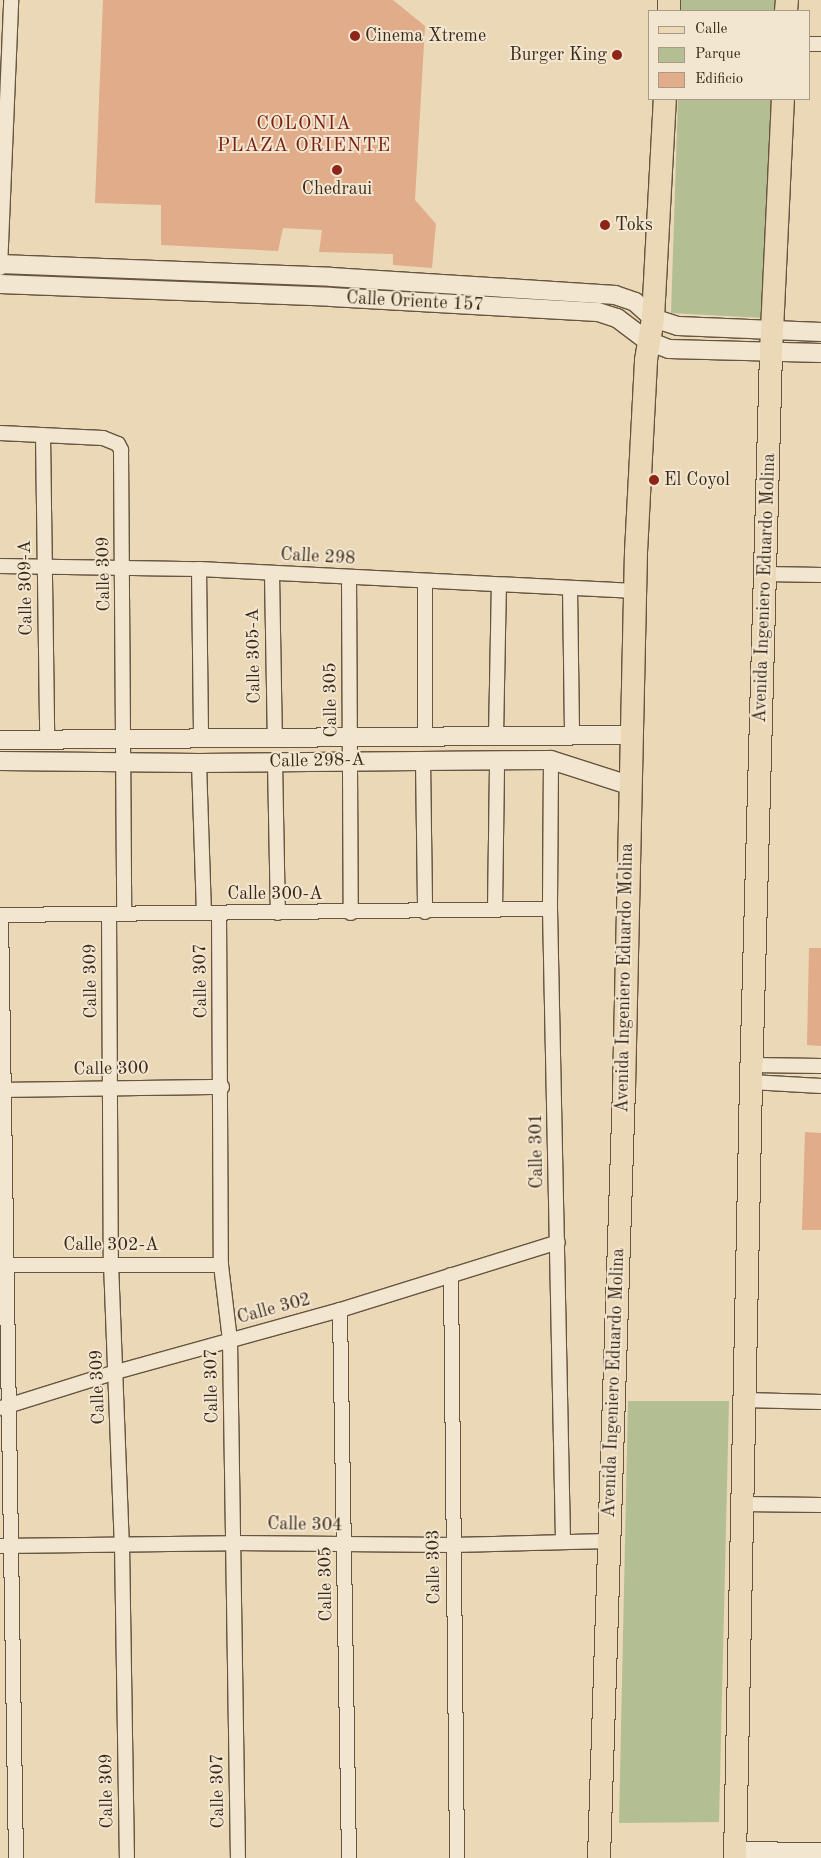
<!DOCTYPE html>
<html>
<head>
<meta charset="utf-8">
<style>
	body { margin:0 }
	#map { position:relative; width:821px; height:1858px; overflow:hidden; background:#ebd8b7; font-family:"Old Standard TT",serif }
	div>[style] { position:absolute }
	.green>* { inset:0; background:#b3bf92 }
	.building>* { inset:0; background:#e1ac8a }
	.roads { filter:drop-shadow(1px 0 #665540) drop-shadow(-1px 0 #665540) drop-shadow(0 1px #665540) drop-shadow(0 -1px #665540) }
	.minor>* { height:14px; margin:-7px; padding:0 7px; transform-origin:7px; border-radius:7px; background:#f2e6d0 }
	.tertiary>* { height:18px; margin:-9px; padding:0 9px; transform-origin:9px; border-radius:9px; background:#f2e6d0 }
	.primary>* { height:22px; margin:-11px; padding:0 11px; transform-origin:11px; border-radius:11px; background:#ebd8b7 }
	.dots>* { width:14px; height:14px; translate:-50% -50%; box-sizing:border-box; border:2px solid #f2e6d0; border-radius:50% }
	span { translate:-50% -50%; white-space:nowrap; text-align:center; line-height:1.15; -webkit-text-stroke:4px #f2e6d0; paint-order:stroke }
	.poi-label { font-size:18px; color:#3a2919 }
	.left { translate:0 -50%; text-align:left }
	.right { translate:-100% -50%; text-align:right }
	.street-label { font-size:18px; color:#3a2919 }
	.neighbourhood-label { font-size:19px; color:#7a1f14; letter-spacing:1px }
	.legend { position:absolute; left:648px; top:10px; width:162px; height:90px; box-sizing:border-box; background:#f2e6d0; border:1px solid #a89a87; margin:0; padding:6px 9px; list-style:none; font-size:15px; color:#3a2919 }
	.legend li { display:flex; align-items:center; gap:10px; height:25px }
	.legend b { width:25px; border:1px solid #a89a87 }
</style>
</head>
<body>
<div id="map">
	<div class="green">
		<div style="clip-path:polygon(681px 0,779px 0,779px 11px,680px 11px)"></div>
		<div style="clip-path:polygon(678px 99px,775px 99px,765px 318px,671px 313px)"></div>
		<div style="clip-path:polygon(628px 1401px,729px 1401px,719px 1822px,619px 1823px)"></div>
	</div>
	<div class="building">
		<div style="clip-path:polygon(103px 0,393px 0,425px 26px,415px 200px,436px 224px,432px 268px,393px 265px,393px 254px,319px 252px,322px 230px,283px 228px,278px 251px,161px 245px,161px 205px,95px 203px)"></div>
		<div style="clip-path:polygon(809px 948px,821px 948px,821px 1046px,807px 1045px)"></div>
		<div style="clip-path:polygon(805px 1132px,821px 1133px,821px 1230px,802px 1230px)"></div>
	</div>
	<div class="roads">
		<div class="minor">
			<div style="left:810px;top:44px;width:11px"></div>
			<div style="left:0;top:268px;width:268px;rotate:-87.6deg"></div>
			<div style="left:0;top:433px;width:103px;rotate:2.8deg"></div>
			<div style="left:103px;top:438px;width:16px;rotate:22deg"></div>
			<div style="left:118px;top:444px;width:7px;rotate:63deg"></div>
			<div style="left:121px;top:450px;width:464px;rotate:89.6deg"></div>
			<div style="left:43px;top:435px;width:305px;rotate:89.2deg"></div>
			<div style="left:0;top:566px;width:199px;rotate:0.9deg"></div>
			<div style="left:199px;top:569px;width:437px;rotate:2.9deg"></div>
			<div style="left:199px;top:569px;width:171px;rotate:89.3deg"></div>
			<div style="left:272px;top:574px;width:164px;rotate:89deg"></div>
			<div style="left:766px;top:574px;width:55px;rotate:1deg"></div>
			<div style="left:349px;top:577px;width:336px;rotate:89.7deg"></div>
			<div style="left:425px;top:582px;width:157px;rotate:90deg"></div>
			<div style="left:570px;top:588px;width:149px;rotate:89.2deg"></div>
			<div style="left:496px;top:737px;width:151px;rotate:-88.9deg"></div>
			<div style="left:423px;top:760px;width:152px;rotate:89.2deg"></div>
			<div style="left:551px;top:760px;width:149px;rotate:90.4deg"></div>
			<div style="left:550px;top:909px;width:633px;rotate:88.82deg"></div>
			<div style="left:275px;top:762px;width:151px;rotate:88.9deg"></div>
			<div style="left:199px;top:763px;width:150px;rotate:88.1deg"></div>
			<div style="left:495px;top:910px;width:151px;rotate:-89.2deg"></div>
			<div style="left:219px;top:913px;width:352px;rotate:89.7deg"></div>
			<div style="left:221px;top:1265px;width:76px;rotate:83.2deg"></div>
			<div style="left:230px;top:1340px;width:518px;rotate:89.12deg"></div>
			<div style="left:109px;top:914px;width:349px;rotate:89.7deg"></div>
			<div style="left:111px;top:1263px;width:281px;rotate:87.8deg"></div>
			<div style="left:122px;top:1544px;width:314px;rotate:89.1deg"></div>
			<div style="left:0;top:915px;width:550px;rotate:-0.63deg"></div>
			<div style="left:1px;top:915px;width:943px;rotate:89.09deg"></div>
			<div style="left:751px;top:1065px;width:70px;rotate:0.8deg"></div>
			<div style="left:751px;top:1082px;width:70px;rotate:3.3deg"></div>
			<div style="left:0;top:1090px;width:222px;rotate:-0.8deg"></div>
			<div style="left:0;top:1265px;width:221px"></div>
			<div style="left:451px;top:1275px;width:583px;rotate:89.41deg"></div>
			<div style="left:340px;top:1310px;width:548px;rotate:89.06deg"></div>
			<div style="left:744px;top:1400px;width:77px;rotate:1.5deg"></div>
			<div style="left:1px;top:1408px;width:121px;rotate:-17.4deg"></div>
			<div style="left:116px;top:1372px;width:232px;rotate:-15.5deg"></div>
			<div style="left:340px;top:1310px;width:228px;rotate:-17.3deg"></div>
			<div style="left:742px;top:1504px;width:79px;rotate:0.7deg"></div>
			<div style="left:0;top:1546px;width:233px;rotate:-0.7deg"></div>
			<div style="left:233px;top:1543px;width:219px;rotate:0.5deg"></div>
			<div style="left:452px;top:1545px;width:157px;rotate:-1.5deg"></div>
		</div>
		<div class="tertiary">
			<div style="left:0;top:264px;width:331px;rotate:2.2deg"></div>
			<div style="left:331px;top:277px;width:285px;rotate:3.6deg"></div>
			<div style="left:615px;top:295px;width:21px;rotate:19deg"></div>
			<div style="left:635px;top:302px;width:24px;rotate:42deg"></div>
			<div style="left:653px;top:318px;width:26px;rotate:18deg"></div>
			<div style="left:678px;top:326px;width:143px;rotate:2.4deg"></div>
			<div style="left:0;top:284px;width:331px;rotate:2.2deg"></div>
			<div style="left:331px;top:297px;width:267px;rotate:3.2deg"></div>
			<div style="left:598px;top:312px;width:20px;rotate:18deg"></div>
			<div style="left:617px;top:318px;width:39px;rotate:37deg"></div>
			<div style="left:648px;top:341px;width:22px;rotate:21deg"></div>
			<div style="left:669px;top:349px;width:152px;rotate:1.5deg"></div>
			<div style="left:0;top:740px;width:631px;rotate:-0.45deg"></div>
			<div style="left:0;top:761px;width:199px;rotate:0.6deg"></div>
			<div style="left:199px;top:763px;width:352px;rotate:-0.5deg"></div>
			<div style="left:551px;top:760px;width:82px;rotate:17.8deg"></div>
			<div style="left:735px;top:1851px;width:86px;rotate:0.7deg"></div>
		</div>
		<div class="primary">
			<div style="left:669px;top:11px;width:11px;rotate:-90deg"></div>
			<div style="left:786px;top:11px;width:11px;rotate:-85deg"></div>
			<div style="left:599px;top:1858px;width:769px;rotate:-88.14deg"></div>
			<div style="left:624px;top:1089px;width:537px;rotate:-88.72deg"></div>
			<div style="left:636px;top:552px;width:192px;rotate:-87deg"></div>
			<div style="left:646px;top:360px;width:43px;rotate:-80.5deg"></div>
			<div style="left:653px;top:318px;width:219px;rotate:-86.9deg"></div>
			<div style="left:735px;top:1858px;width:776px;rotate:-88.82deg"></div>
			<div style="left:751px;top:1082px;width:730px;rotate:-88.43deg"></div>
			<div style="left:771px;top:352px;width:253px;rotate:-87.3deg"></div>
		</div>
	</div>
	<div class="dots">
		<div style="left:355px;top:36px;background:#8f2418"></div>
		<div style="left:617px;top:55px;background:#8f2418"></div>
		<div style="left:337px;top:170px;background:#8f2418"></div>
		<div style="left:605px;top:225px;background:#8f2418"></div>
		<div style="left:654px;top:480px;background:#8f2418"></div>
	</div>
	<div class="poi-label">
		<span class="left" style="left:365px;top:36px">Cinema Xtreme</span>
		<span class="right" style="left:607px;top:55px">Burger King</span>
		<span style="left:337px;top:189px">Chedraui</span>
		<span class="left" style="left:615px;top:225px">Toks</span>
		<span class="left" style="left:664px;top:480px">El Coyol</span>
	</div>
	<div class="street-label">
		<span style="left:415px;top:302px;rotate:3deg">Calle Oriente 157</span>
		<span style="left:318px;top:557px;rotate:3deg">Calle 298</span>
		<span style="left:104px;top:574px;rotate:-91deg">Calle 309</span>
		<span style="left:26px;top:588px;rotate:-91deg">Calle 309-A</span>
		<span style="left:765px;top:588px;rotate:-88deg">Avenida Ingeniero Eduardo Molina</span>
		<span style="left:254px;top:656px;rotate:-91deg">Calle 305-A</span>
		<span style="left:331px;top:700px;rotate:-91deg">Calle 305</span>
		<span style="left:317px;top:761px;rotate:-1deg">Calle 298-A</span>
		<span style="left:275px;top:894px">Calle 300-A</span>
		<span style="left:625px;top:978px;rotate:-89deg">Avenida Ingeniero Eduardo Molina</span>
		<span style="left:91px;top:981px;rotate:-91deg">Calle 309</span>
		<span style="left:201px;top:981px;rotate:-91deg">Calle 307</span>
		<span style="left:111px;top:1069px;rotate:-1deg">Calle 300</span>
		<span style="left:537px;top:1151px;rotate:-91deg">Calle 301</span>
		<span style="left:111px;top:1245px">Calle 302-A</span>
		<span style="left:274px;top:1309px;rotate:-15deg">Calle 302</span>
		<span style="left:614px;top:1383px;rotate:-88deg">Avenida Ingeniero Eduardo Molina</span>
		<span style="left:212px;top:1386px;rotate:-91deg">Calle 307</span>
		<span style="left:98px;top:1387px;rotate:-92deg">Calle 309</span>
		<span style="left:305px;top:1525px;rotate:1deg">Calle 304</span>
		<span style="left:434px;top:1567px;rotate:-91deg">Calle 303</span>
		<span style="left:326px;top:1584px;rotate:-91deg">Calle 305</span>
		<span style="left:107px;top:1791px;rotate:-91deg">Calle 309</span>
		<span style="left:218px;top:1791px;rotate:-91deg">Calle 307</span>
	</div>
	<div class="neighbourhood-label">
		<span style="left:304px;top:136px">COLONIA<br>PLAZA ORIENTE</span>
	</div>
	<ul class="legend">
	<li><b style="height:6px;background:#ebd8b7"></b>Calle</li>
	<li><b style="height:14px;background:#b3bf92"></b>Parque</li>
	<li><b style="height:14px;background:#e1ac8a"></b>Edificio</li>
	</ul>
</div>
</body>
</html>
